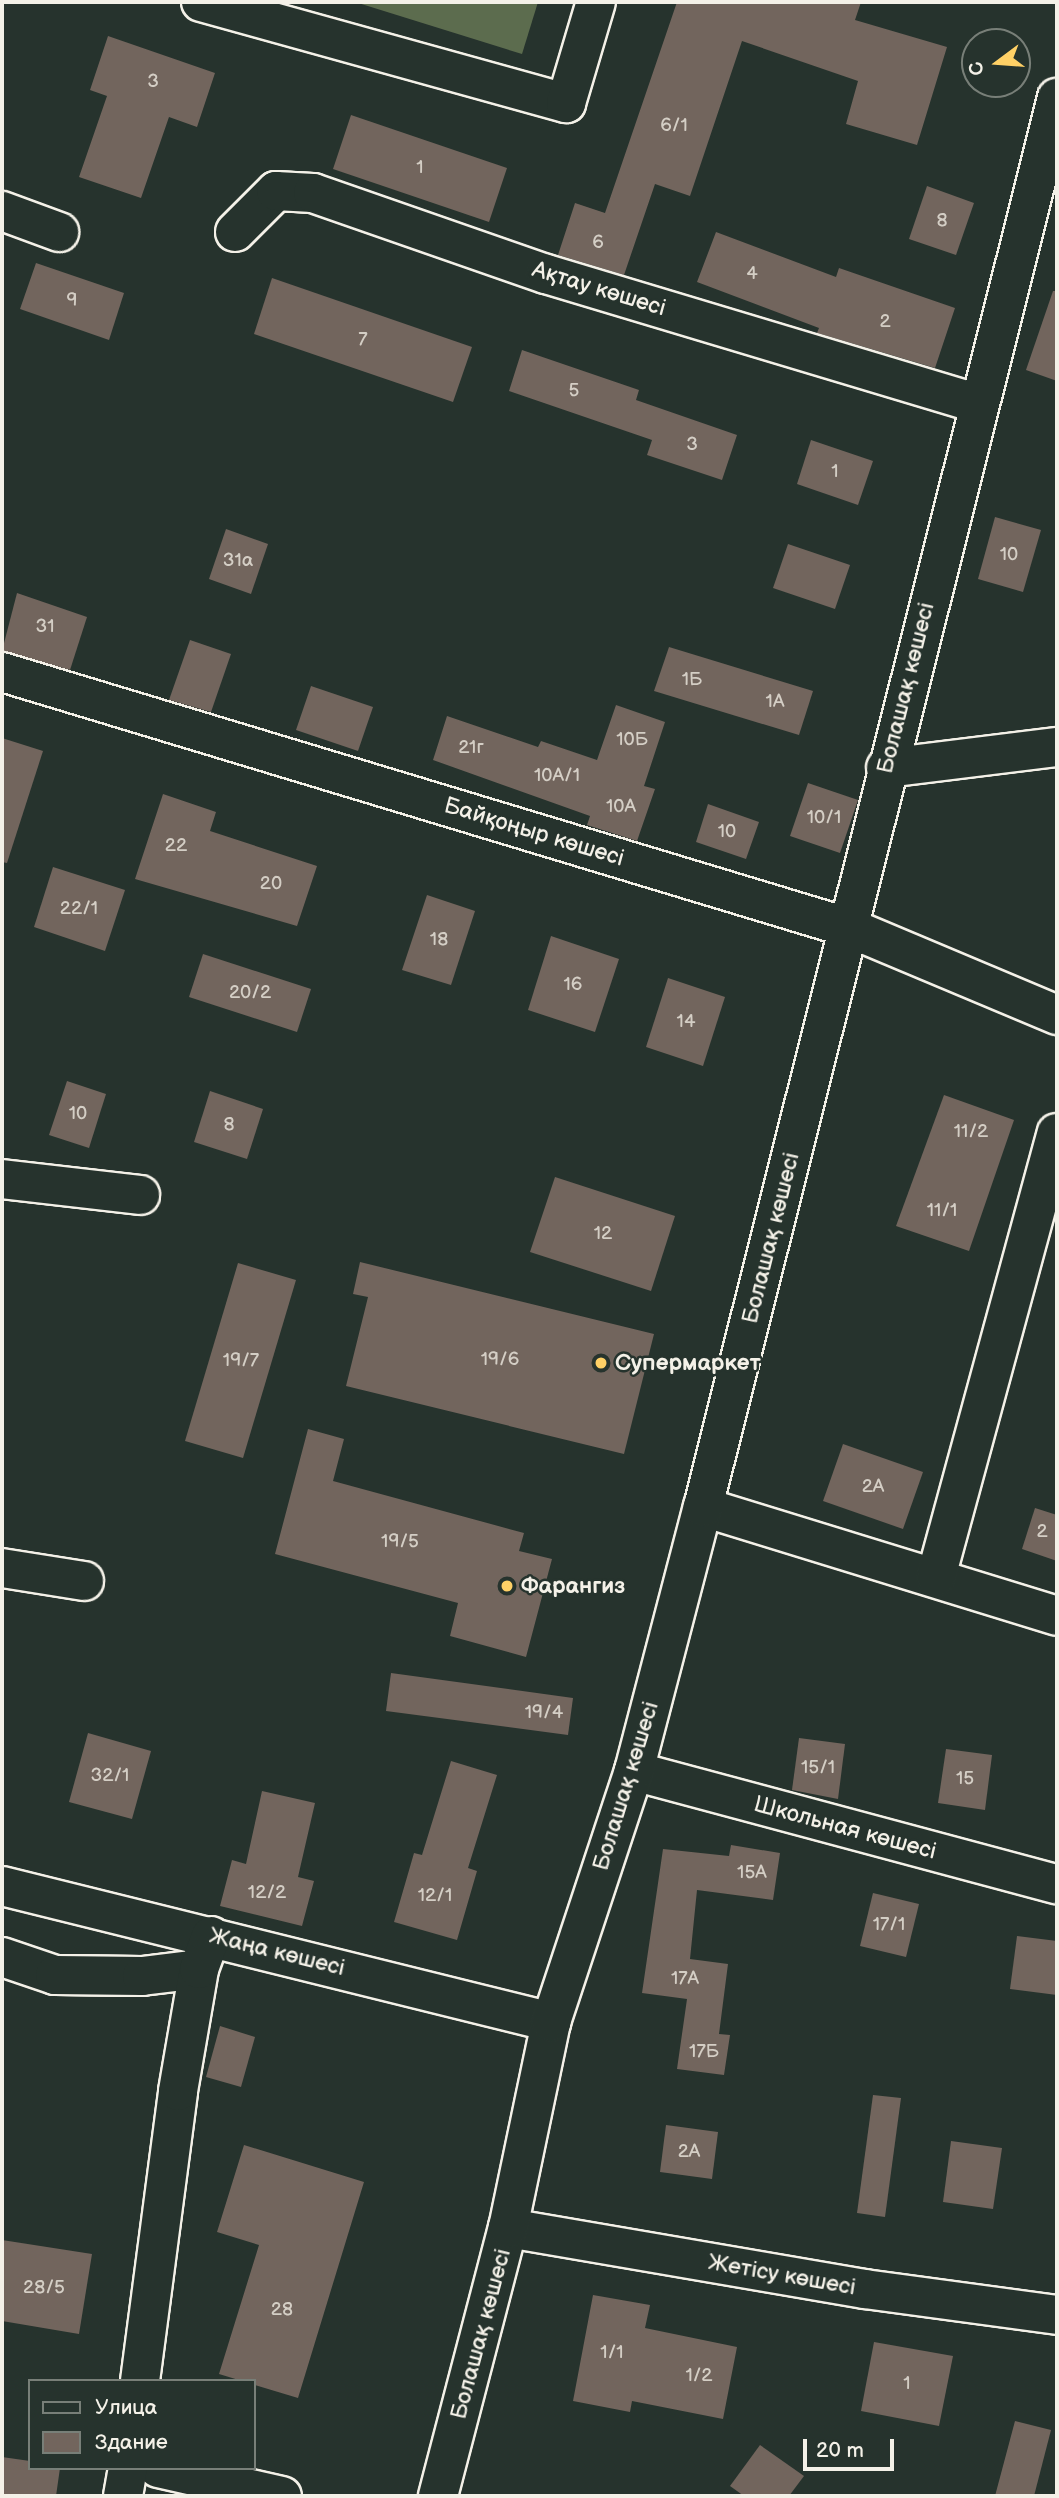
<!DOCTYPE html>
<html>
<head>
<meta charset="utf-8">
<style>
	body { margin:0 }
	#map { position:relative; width:1059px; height:2498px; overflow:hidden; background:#26332d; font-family:"Balsamiq Sans",sans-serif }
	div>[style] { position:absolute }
	.green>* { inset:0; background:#5c6c4e }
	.building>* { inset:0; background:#72655d }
	.roads { filter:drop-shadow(2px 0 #f4f1e8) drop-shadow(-2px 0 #f4f1e8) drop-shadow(0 2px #f4f1e8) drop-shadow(0 -2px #f4f1e8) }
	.minor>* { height:38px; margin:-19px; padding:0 19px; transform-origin:19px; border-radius:19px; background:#26332d }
	.dots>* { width:19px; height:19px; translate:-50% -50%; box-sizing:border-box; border:4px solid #26332d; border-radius:50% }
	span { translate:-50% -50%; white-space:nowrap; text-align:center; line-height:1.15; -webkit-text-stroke:5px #26332d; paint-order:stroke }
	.number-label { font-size:19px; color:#d4cec5 }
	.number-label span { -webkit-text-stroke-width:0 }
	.street-label { font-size:23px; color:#f4f1e8 }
	.poi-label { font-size:23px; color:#f4f1e8; font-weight:700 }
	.left { translate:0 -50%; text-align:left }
	.frame { position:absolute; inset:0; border:4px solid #f4f1e8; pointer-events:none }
	.legend { position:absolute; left:28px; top:2379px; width:228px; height:91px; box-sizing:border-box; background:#26332d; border:2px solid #787f78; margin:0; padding:9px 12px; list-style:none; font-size:21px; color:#f4f1e8 }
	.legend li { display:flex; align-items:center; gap:14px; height:35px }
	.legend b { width:35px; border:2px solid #787f78 }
	.north { position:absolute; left:961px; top:28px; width:70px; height:70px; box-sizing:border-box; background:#26332d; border:2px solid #787f78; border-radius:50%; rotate:254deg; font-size:19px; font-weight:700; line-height:28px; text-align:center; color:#f4f1e8 }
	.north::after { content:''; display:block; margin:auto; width:24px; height:32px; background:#ffd166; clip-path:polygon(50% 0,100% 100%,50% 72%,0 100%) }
	.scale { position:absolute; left:803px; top:2439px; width:91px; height:32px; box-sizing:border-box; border:4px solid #f4f1e8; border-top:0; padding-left:9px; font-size:21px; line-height:24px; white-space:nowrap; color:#f4f1e8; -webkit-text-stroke:5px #26332d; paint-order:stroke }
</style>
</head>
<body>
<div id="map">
	<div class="green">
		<div style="clip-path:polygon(355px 2px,538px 2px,522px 54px)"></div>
	</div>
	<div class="building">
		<div style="clip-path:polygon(677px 2px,861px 2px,855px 20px,947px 47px,917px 145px,846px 124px,858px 81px,742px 41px,690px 196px,655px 184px,624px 275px,558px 255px,575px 203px,605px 213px)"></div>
		<div style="clip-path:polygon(108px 36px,215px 73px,197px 127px,169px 117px,141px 198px,79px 177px,107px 96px,90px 90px)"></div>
		<div style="clip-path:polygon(351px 115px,507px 168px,489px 222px,333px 169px)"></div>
		<div style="clip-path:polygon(927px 186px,974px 203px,956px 255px,909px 239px)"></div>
		<div style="clip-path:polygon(716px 232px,836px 277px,839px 268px,955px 308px,935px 368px,817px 333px,819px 328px,697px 282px)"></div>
		<div style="clip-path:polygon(36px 263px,124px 293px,109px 340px,20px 309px)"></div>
		<div style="clip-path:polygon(272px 278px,472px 347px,453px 402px,254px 334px)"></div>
		<div style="clip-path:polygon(1053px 291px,1057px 291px,1057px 381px,1026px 370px)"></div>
		<div style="clip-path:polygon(522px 350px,639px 390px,636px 400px,737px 435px,722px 480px,647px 455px,652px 440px,509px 391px)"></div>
		<div style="clip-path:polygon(811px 440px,873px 461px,858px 505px,797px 484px)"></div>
		<div style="clip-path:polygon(995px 517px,1041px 530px,1023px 592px,978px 579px)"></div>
		<div style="clip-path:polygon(226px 529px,268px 544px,251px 594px,209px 579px)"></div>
		<div style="clip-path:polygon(788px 544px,850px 565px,835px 609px,773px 588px)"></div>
		<div style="clip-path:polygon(17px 593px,87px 617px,70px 670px,2px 651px)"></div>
		<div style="clip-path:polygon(190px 640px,231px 654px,211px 712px,169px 700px)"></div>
		<div style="clip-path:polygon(669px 647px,813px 691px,799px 735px,654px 691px)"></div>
		<div style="clip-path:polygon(311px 686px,373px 707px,358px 751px,296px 730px)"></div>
		<div style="clip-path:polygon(616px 705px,665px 722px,644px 786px,655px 789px,637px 841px,587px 825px,590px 816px,433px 760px,447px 716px,538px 747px,541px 741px,597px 760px)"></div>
		<div style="clip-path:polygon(2px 738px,43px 751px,7px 863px,2px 862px)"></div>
		<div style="clip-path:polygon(808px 783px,858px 800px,840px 853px,790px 836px)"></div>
		<div style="clip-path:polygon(163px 794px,216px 812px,210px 831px,317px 866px,297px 926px,135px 879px)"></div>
		<div style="clip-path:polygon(708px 804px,759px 822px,746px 859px,696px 842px)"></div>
		<div style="clip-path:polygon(53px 867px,125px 890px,105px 951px,34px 927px)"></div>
		<div style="clip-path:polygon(427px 895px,475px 911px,451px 985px,402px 970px)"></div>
		<div style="clip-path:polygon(551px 936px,619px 959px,595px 1032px,528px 1010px)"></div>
		<div style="clip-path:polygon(203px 954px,311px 989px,297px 1032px,189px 997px)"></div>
		<div style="clip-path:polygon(668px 978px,725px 997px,703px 1066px,646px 1047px)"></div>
		<div style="clip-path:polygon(67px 1081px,106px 1094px,89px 1148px,49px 1135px)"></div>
		<div style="clip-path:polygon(210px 1091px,263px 1109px,247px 1159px,194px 1142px)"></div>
		<div style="clip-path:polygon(944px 1095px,1014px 1120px,969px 1251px,896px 1226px)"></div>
		<div style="clip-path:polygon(555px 1177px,675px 1216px,651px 1291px,530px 1252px)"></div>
		<div style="clip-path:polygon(360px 1262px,654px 1334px,624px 1454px,346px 1386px,368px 1297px,353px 1294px)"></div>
		<div style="clip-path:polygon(238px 1263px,296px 1280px,243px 1458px,185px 1441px)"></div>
		<div style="clip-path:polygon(308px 1429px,344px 1439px,333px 1481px,524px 1533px,519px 1551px,552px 1559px,526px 1657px,450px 1636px,458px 1603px,275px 1554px)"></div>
		<div style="clip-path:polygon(843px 1444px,923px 1472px,903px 1529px,823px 1501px)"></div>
		<div style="clip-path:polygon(1035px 1508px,1057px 1515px,1057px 1561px,1022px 1549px)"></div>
		<div style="clip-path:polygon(391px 1673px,573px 1698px,568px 1735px,386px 1711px)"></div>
		<div style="clip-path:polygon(88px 1733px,151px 1751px,132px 1819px,69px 1802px)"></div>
		<div style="clip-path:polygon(799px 1738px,845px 1744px,838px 1799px,792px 1790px)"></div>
		<div style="clip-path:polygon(946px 1749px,992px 1755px,985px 1810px,938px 1803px)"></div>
		<div style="clip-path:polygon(451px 1761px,497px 1775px,468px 1868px,477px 1871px,457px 1940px,394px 1922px,414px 1853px,422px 1855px)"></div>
		<div style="clip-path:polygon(262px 1791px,315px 1803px,298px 1877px,314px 1881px,302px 1926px,220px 1906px,232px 1860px,246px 1864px)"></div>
		<div style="clip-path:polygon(731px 1845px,780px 1853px,773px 1900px,697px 1890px,690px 1959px,728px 1964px,719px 2034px,730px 2035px,724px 2075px,677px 2069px,687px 1999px,642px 1993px,663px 1849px,729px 1856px)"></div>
		<div style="clip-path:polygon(873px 1893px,919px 1904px,906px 1957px,860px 1946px)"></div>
		<div style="clip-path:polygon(1017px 1936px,1057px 1941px,1057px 1995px,1010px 1989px)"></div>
		<div style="clip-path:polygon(220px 2026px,255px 2037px,241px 2087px,206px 2077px)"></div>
		<div style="clip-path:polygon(873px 2095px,901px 2098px,885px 2217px,857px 2213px)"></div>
		<div style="clip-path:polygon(666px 2125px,718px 2132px,712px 2179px,660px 2172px)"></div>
		<div style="clip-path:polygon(951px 2141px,1002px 2148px,993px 2209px,943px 2202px)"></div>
		<div style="clip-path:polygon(244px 2145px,364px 2182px,298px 2398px,219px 2374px,259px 2245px,217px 2232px)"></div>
		<div style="clip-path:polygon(2px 2240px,92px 2254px,79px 2334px,2px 2321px)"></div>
		<div style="clip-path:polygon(593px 2295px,650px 2305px,645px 2328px,737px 2347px,723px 2419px,632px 2401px,630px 2412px,573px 2401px)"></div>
		<div style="clip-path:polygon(874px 2342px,953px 2356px,939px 2426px,861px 2411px)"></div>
		<div style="clip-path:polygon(1015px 2421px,1051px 2430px,1034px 2496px,995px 2496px)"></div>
		<div style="clip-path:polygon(760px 2445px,804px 2476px,789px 2496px,744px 2496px,730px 2486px)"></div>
		<div style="clip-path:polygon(2px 2457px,30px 2461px,30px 2468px,60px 2468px,56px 2496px,2px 2496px)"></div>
	</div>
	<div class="roads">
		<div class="minor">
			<div style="left:201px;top:2px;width:379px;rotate:15.5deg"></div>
			<div style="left:566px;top:103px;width:105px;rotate:-73.5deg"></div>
			<div style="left:2px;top:211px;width:61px;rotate:20.2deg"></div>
			<div style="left:235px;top:232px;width:58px;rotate:-45deg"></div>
			<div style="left:276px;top:191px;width:37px;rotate:3deg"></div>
			<div style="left:313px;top:193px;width:247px;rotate:19.2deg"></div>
			<div style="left:546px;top:274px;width:452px;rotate:16.7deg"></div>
			<div style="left:2px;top:672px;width:886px;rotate:16.8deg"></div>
			<div style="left:850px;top:928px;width:225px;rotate:22.8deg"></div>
			<div style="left:886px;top:768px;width:172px;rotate:-7deg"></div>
			<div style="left:2px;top:1179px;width:139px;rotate:6.6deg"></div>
			<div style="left:703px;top:1507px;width:370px;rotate:17.1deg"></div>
			<div style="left:2px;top:1568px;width:83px;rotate:9deg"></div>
			<div style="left:936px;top:1577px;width:460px;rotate:-74.8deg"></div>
			<div style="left:634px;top:1771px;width:438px;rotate:15deg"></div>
			<div style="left:2px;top:1886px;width:566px;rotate:13.91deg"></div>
			<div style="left:2px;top:1957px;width:56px;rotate:18.8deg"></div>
			<div style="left:55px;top:1975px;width:87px;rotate:0.7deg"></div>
			<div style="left:142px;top:1976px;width:57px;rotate:-7deg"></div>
			<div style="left:508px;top:2228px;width:362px;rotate:9.7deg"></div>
			<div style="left:865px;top:2289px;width:194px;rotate:7.7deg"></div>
			<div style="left:140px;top:2381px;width:292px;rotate:-82.5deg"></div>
			<div style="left:178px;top:2091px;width:124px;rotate:-80.2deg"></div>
			<div style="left:199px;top:1969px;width:35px;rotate:-70deg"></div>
			<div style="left:158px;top:2468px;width:127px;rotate:12.7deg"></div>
			<div style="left:123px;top:2496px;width:28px;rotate:-80deg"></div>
			<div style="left:438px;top:2496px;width:277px;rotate:-75.4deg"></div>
			<div style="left:508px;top:2228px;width:210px;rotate:-78.2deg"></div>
			<div style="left:551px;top:2022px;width:264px;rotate:-71.7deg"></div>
			<div style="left:634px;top:1771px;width:273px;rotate:-75.4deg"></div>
			<div style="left:703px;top:1507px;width:1453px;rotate:-75.9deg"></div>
		</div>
	</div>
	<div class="dots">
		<div style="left:601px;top:1363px;background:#ffd166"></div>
		<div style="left:507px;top:1586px;background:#ffd166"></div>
	</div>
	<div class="number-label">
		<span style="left:153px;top:82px">3</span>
		<span style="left:674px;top:126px">6/1</span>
		<span style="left:420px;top:168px">1</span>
		<span style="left:942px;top:221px">8</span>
		<span style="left:598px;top:243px">6</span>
		<span style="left:752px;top:274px">4</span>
		<span style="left:72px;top:301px">9</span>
		<span style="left:885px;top:322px">2</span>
		<span style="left:363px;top:340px">7</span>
		<span style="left:574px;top:391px">5</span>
		<span style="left:692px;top:445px">3</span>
		<span style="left:835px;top:472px">1</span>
		<span style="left:1009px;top:555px">10</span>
		<span style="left:238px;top:561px">31а</span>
		<span style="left:45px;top:627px">31</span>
		<span style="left:692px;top:680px">1Б</span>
		<span style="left:775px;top:702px">1А</span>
		<span style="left:632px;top:740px">10Б</span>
		<span style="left:471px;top:748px">21г</span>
		<span style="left:557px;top:776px">10А/1</span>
		<span style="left:621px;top:807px">10А</span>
		<span style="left:824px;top:818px">10/1</span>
		<span style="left:727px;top:832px">10</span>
		<span style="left:176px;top:846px">22</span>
		<span style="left:271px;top:884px">20</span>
		<span style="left:79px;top:909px">22/1</span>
		<span style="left:439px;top:940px">18</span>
		<span style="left:573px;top:985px">16</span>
		<span style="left:250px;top:993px">20/2</span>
		<span style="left:686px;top:1022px">14</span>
		<span style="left:78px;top:1114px">10</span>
		<span style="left:229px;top:1125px">8</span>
		<span style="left:971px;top:1132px">11/2</span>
		<span style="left:942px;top:1211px">11/1</span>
		<span style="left:603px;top:1234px">12</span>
		<span style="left:500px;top:1360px">19/6</span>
		<span style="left:241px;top:1361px">19/7</span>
		<span style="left:873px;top:1487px">2А</span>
		<span style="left:1042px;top:1532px">2</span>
		<span style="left:400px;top:1542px">19/5</span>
		<span style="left:544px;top:1713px">19/4</span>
		<span style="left:818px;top:1768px">15/1</span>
		<span style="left:110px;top:1776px">32/1</span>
		<span style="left:965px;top:1779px">15</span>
		<span style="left:752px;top:1873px">15А</span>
		<span style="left:267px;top:1893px">12/2</span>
		<span style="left:435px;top:1896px">12/1</span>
		<span style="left:889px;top:1925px">17/1</span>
		<span style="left:685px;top:1979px">17А</span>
		<span style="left:704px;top:2052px">17Б</span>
		<span style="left:689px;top:2152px">2А</span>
		<span style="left:44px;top:2288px">28/5</span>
		<span style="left:282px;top:2310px">28</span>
		<span style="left:612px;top:2353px">1/1</span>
		<span style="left:699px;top:2376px">1/2</span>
		<span style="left:907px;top:2384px">1</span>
	</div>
	<div class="street-label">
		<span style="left:599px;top:289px;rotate:17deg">Ақтау көшесі</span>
		<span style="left:906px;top:688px;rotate:-76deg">Болашақ көшесі</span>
		<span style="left:534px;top:832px;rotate:17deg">Байқоңыр көшесі</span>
		<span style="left:771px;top:1238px;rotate:-76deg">Болашақ көшесі</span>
		<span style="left:626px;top:1786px;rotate:-73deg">Болашақ көшесі</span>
		<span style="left:845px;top:1828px;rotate:15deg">Школьная көшесі</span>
		<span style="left:277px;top:1952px;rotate:14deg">Жаңа көшесі</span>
		<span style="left:782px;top:2275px;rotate:10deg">Жетісу көшесі</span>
		<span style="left:481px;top:2334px;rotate:-75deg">Болашақ көшесі</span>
	</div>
	<div class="poi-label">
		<span class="left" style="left:615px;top:1363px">Супермаркет</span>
		<span class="left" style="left:521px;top:1586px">Фарангиз</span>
	</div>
	<div class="frame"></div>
	<ul class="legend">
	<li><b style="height:9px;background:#26332d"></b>Улица</li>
	<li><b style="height:19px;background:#72655d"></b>Здание</li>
	</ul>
	<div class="north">С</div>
	<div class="scale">20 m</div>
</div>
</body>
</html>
